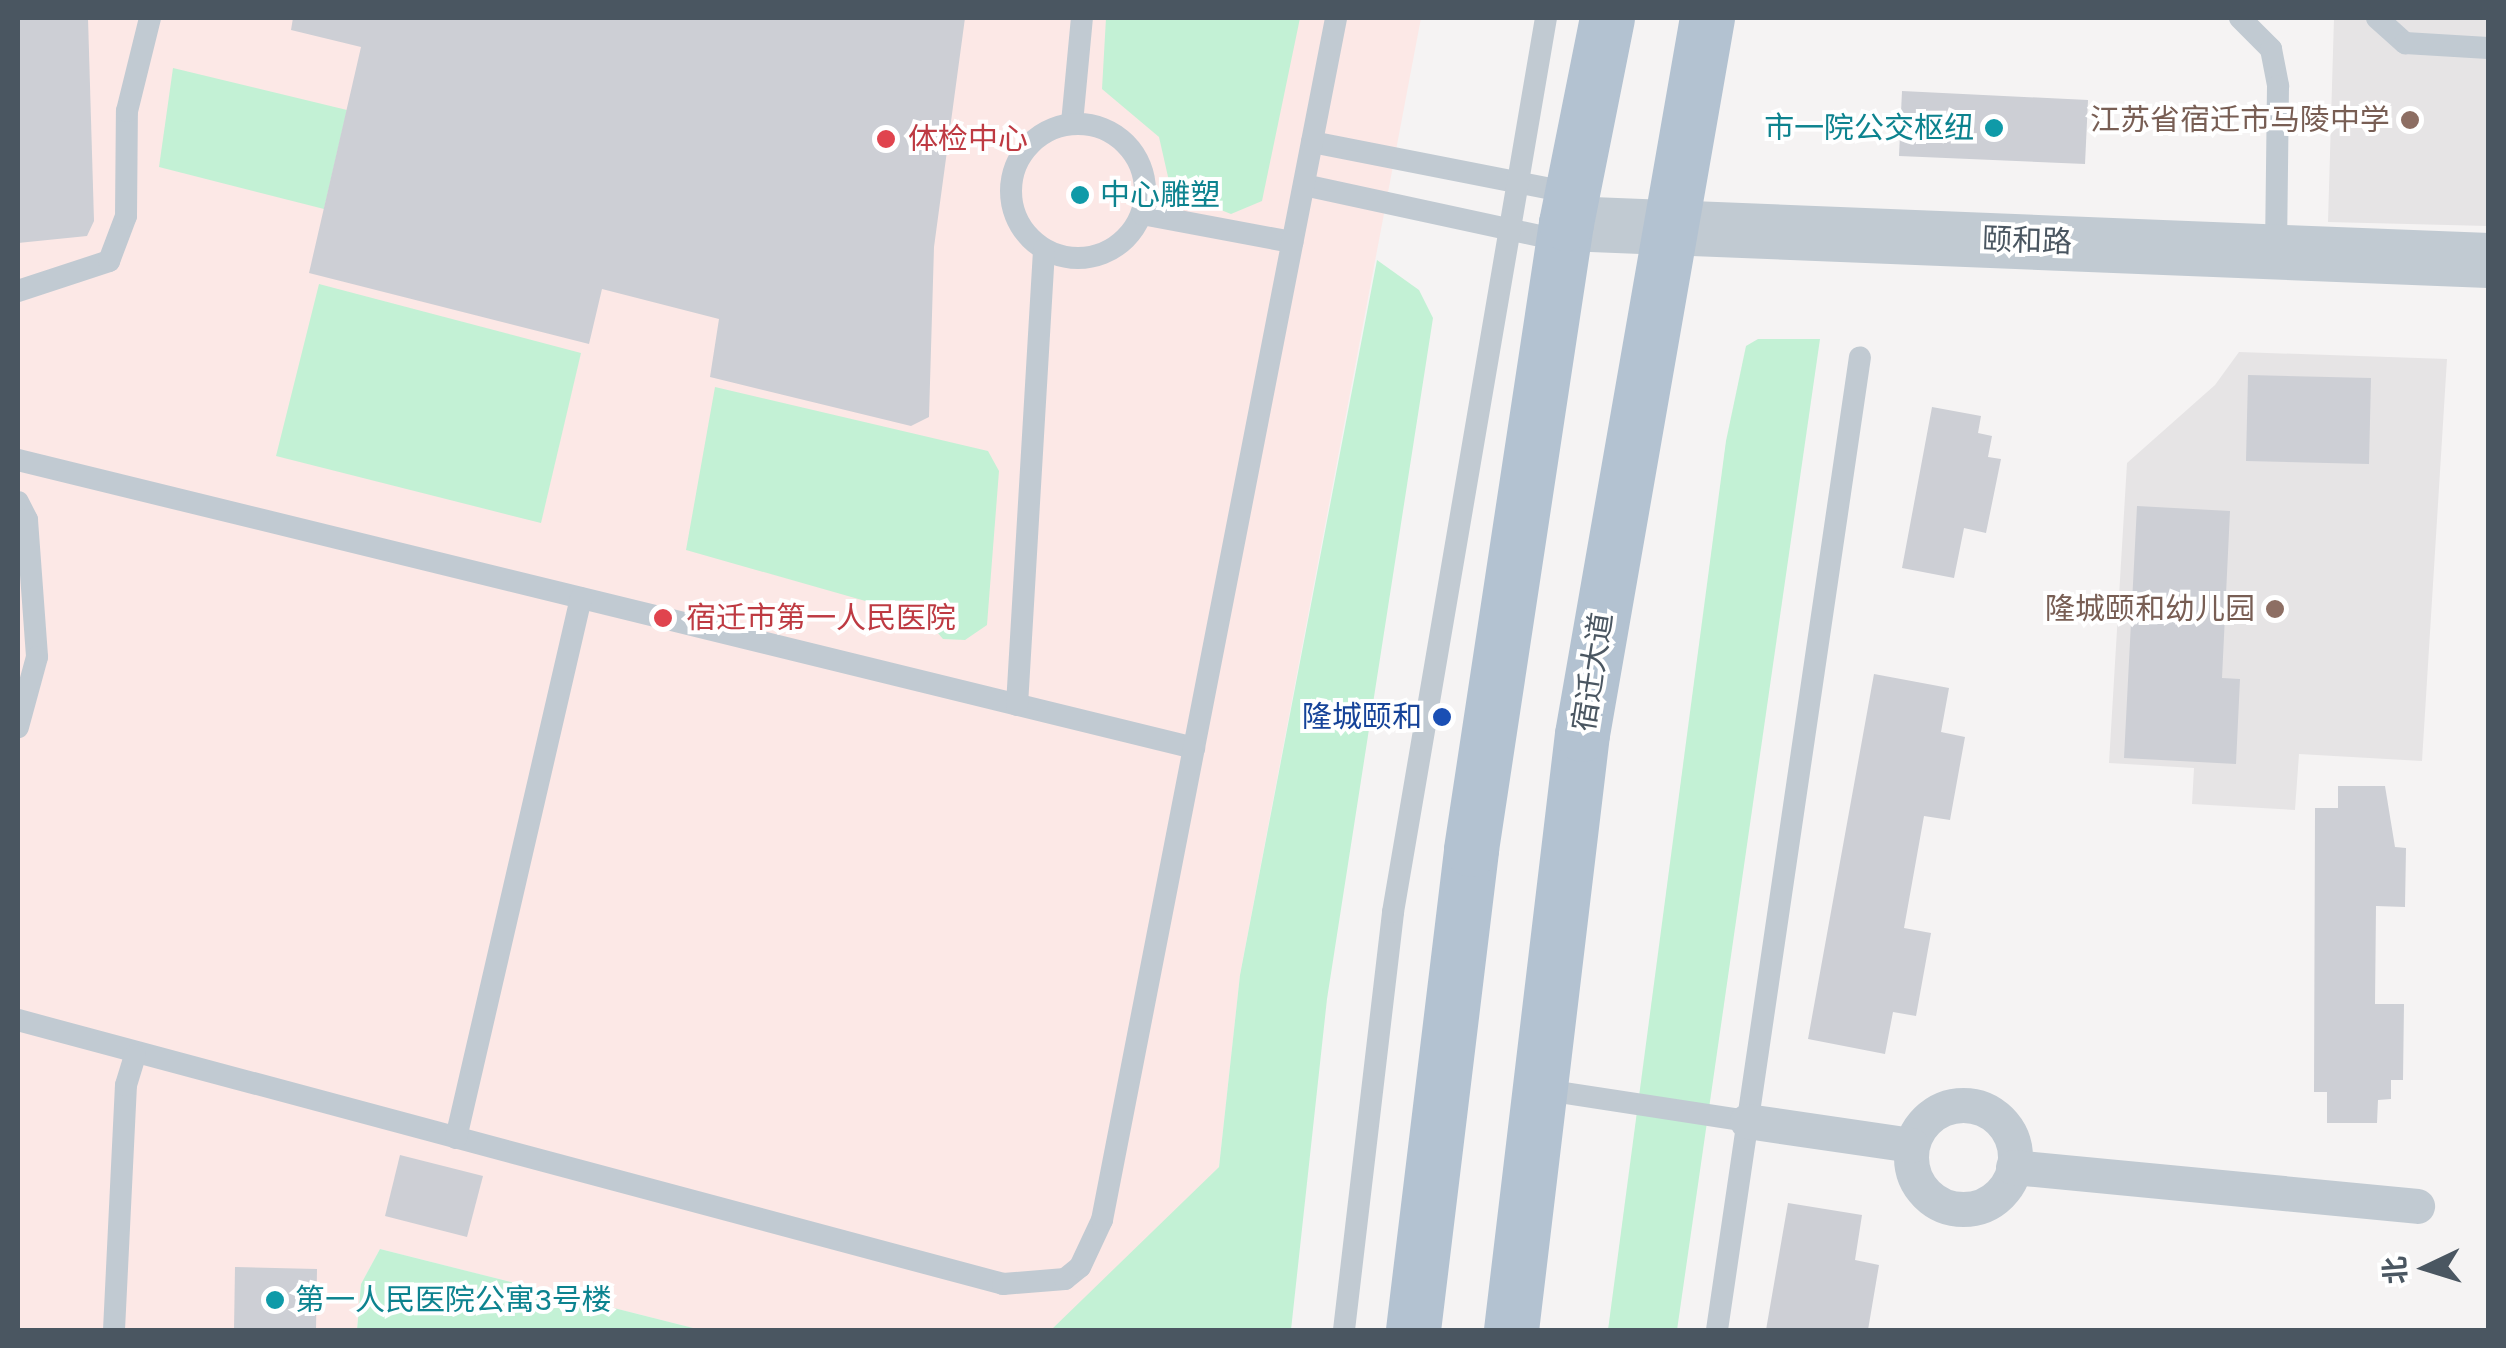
<!DOCTYPE html>
<html>
<head>
<meta charset="utf-8">
<style>
	body { margin:0 }
	#map { position:relative; width:2506px; height:1348px; overflow:hidden; background:#f5f3f3; font-family:Helvetica,"Noto Sans SC",sans-serif }
	div>[style] { position:absolute }
	.education>* { inset:0; background:#e6e4e5 }
	.medical>* { inset:0; background:#fce8e6 }
	.green>* { inset:0; background:#c3f1d5 }
	.building>* { inset:0; background:#cdcfd5 }
	.service>* { height:22px; margin:-11px; padding:0 11px; transform-origin:11px; border-radius:11px; background:#c1cad2 }
	.service>.ring { margin:-11px; padding:0; box-sizing:content-box; background:none; border:22px solid #c1cad2; border-radius:50% }
	.pedestrian>* { height:35px; margin:-17.5px; padding:0 17.5px; transform-origin:17.5px; border-radius:17.5px; background:#c1cad2 }
	.pedestrian>.ring { margin:-17.5px; padding:0; box-sizing:content-box; background:none; border:35px solid #c1cad2; border-radius:50% }
	.tertiary>* { height:55px; margin:-27.5px; padding:0 27.5px; transform-origin:27.5px; border-radius:27.5px; background:#c1cad2 }
	.primary>* { height:55px; margin:-27.5px; padding:0 27.5px; transform-origin:27.5px; border-radius:27.5px; background:#b3c2d1 }
	.dots>* { width:28px; height:28px; translate:-50% -50%; box-sizing:border-box; border:5px solid #fff; border-radius:50% }
	span { translate:-50% -50%; white-space:nowrap; text-align:center; line-height:1.15; -webkit-text-stroke:8px #fff; paint-order:stroke }
	.education-label { font-size:30px; color:#785e54 }
	.right { translate:-100% -50%; text-align:right }
	.culture-label { font-size:30px; color:#0d838f }
	.left { translate:0 -50%; text-align:left }
	.health-label { font-size:30px; color:#be3a42 }
	.street-label { font-size:30px; color:#4a5661 }
	.transit-label { font-size:30px; color:#164399 }
	.frame { position:absolute; inset:0; border:20px solid #4a5661; pointer-events:none }
	.north { position:absolute; left:2376px; top:1218px; width:100px; height:100px; -webkit-text-stroke:8px #fff; paint-order:stroke; rotate:266deg; font-size:28px; font-weight:700; line-height:40px; text-align:center; color:#4a5661 }
	.north::after { content:''; display:block; margin:auto; width:35px; height:45px; background:#4a5661; clip-path:polygon(50% 0,100% 100%,50% 72%,0 100%) }
</style>
</head>
<body>
<div id="map">
	<div class="education">
		<div style="clip-path:polygon(2334px 18px,2488px 18px,2488px 226px,2328px 222px)"></div>
		<div style="clip-path:polygon(2239px 352px,2447px 359px,2422px 761px,2299px 754px,2295px 810px,2192px 804px,2194px 768px,2109px 763px,2127px 463px,2215px 385px)"></div>
	</div>
	<div class="medical">
		<div style="clip-path:polygon(18px 18px,1421px 18px,1240px 975px,1219px 1167px,1076px 1314px,1051px 1330px,701px 1330px,380px 1249px,361px 1284px,357px 1330px,18px 1330px)"></div>
	</div>
	<div class="green">
		<div style="clip-path:polygon(1106px 18px,1300px 18px,1262px 201px,1231px 214px,1171px 190px,1159px 137px,1102px 89px)"></div>
		<div style="clip-path:polygon(173px 68px,347px 110px,324px 209px,159px 167px)"></div>
		<div style="clip-path:polygon(1377px 260px,1419px 290px,1433px 318px,1327px 999px,1291px 1330px,1051px 1330px,1219px 1167px,1240px 975px)"></div>
		<div style="clip-path:polygon(319px 284px,581px 353px,541px 523px,276px 456px)"></div>
		<div style="clip-path:polygon(1758px 339px,1820px 339px,1677px 1330px,1608px 1330px,1726px 441px,1746px 346px)"></div>
		<div style="clip-path:polygon(715px 387px,988px 451px,999px 471px,987px 625px,965px 640px,943px 639px,925px 618px,686px 550px)"></div>
		<div style="clip-path:polygon(380px 1249px,701px 1330px,357px 1330px,361px 1284px)"></div>
	</div>
	<div class="building">
		<div style="clip-path:polygon(18px 18px,88px 18px,94px 221px,87px 236px,18px 243px)"></div>
		<div style="clip-path:polygon(293px 18px,965px 18px,934px 247px,929px 417px,911px 426px,710px 377px,719px 319px,602px 289px,589px 344px,309px 273px,361px 47px,291px 30px)"></div>
		<div style="clip-path:polygon(1902px 91px,2088px 100px,2085px 164px,1899px 156px)"></div>
		<div style="clip-path:polygon(2248px 375px,2371px 378px,2369px 464px,2246px 461px)"></div>
		<div style="clip-path:polygon(1932px 407px,1981px 416px,1978px 433px,1992px 436px,1988px 457px,2001px 459px,1986px 533px,1964px 528px,1954px 578px,1902px 568px)"></div>
		<div style="clip-path:polygon(2137px 506px,2230px 511px,2222px 678px,2240px 679px,2236px 764px,2124px 758px)"></div>
		<div style="clip-path:polygon(1874px 674px,1949px 688px,1941px 732px,1965px 737px,1950px 820px,1924px 816px,1904px 928px,1931px 933px,1916px 1016px,1893px 1012px,1885px 1054px,1808px 1039px)"></div>
		<div style="clip-path:polygon(2338px 786px,2385px 786px,2395px 847px,2406px 848px,2405px 907px,2376px 906px,2375px 1004px,2404px 1004px,2403px 1080px,2391px 1080px,2391px 1099px,2378px 1100px,2377px 1123px,2327px 1123px,2327px 1092px,2314px 1092px,2315px 808px,2338px 808px)"></div>
		<div style="clip-path:polygon(400px 1155px,483px 1176px,467px 1237px,385px 1216px)"></div>
		<div style="clip-path:polygon(1788px 1203px,1862px 1215px,1855px 1260px,1879px 1265px,1868px 1330px,1766px 1330px)"></div>
		<div style="clip-path:polygon(235px 1267px,317px 1269px,316px 1330px,234px 1330px)"></div>
	</div>
	<div class="service">
		<div style="left:2240px;top:18px;width:44px;rotate:45deg"></div>
		<div style="left:2271px;top:49px;width:38px;rotate:79deg"></div>
		<div style="left:2278px;top:86px;width:165px;rotate:90.7deg"></div>
		<div style="left:2377px;top:18px;width:38px;rotate:42deg"></div>
		<div style="left:2405px;top:43px;width:83px;rotate:3.4deg"></div>
		<div style="left:1072px;top:123px;width:105px;rotate:-84.6deg"></div>
		<div class="ring" style="left:1011px;top:124px;width:112px;height:112px"></div>
		<div style="left:1312px;top:142px;width:265px;rotate:11.1deg"></div>
		<div style="left:1304px;top:185px;width:265px;rotate:12.2deg"></div>
		<div style="left:1142px;top:214px;width:153px;rotate:10.6deg"></div>
		<div style="left:18px;top:291px;width:96px;rotate:-18.2deg"></div>
		<div style="left:109px;top:261px;width:48px;rotate:-69.3deg"></div>
		<div style="left:126px;top:216px;width:105px;rotate:-89.5deg"></div>
		<div style="left:127px;top:111px;width:96px;rotate:-76.1deg"></div>
		<div style="left:18px;top:460px;width:1211px;rotate:13.76deg"></div>
		<div style="left:18px;top:502px;width:20px;rotate:63deg"></div>
		<div style="left:27px;top:520px;width:137px;rotate:85.8deg"></div>
		<div style="left:37px;top:657px;width:73px;rotate:105.2deg"></div>
		<div style="left:1017px;top:705px;width:456px;rotate:-86.6deg"></div>
		<div style="left:18px;top:1020px;width:1020px;rotate:15deg"></div>
		<div style="left:1003px;top:1284px;width:62px;rotate:-4.6deg"></div>
		<div style="left:1065px;top:1279px;width:19px;rotate:-39deg"></div>
		<div style="left:1080px;top:1267px;width:52px;rotate:-64.9deg"></div>
		<div style="left:1102px;top:1220px;width:1225px;rotate:-78.98deg"></div>
		<div style="left:1539px;top:1089px;width:210px;rotate:8.7deg"></div>
		<div style="left:456px;top:1138px;width:554px;rotate:-76.97deg"></div>
		<div style="left:114px;top:1330px;width:245px;rotate:-87.2deg"></div>
		<div style="left:126px;top:1085px;width:31px;rotate:-73deg"></div>
		<div style="left:1344px;top:1330px;width:421px;rotate:-83.3deg"></div>
		<div style="left:1393px;top:912px;width:907px;rotate:-80.29deg"></div>
		<div style="left:1717px;top:1330px;width:983px;rotate:-81.64deg"></div>
	</div>
	<div class="pedestrian">
		<div class="ring" style="left:1911px;top:1105px;width:69px;height:69px"></div>
		<div style="left:1747px;top:1121px;width:166px;rotate:8.3deg"></div>
		<div style="left:2013px;top:1167px;width:406px;rotate:5.5deg"></div>
	</div>
	<div class="tertiary">
		<div style="left:1566px;top:223px;width:923px;rotate:2.3deg"></div>
	</div>
	<div class="primary">
		<div style="left:1413px;top:1330px;width:484px;rotate:-83.1deg"></div>
		<div style="left:1471px;top:849px;width:633px;rotate:-81.37deg"></div>
		<div style="left:1566px;top:223px;width:209px;rotate:-78.7deg"></div>
		<div style="left:1511px;top:1330px;width:600px;rotate:-83.21deg"></div>
		<div style="left:1582px;top:734px;width:727px;rotate:-80.1deg"></div>
	</div>
	<div class="dots">
		<div style="left:2410px;top:120px;background:#8d6e63"></div>
		<div style="left:1994px;top:128px;background:#0f9aa8"></div>
		<div style="left:886px;top:139px;background:#e0444e"></div>
		<div style="left:1080px;top:195px;background:#0f9aa8"></div>
		<div style="left:2275px;top:609px;background:#8d6e63"></div>
		<div style="left:663px;top:618px;background:#e0444e"></div>
		<div style="left:1442px;top:717px;background:#1a4fb4"></div>
		<div style="left:275px;top:1300px;background:#0f9aa8"></div>
	</div>
	<div class="education-label">
		<span class="right" style="left:2390px;top:120px">江苏省宿迁市马陵中学</span>
		<span class="right" style="left:2255px;top:609px">隆城颐和幼儿园</span>
	</div>
	<div class="culture-label">
		<span class="right" style="left:1974px;top:128px">市一院公交枢纽</span>
		<span class="left" style="left:1100px;top:195px">中心雕塑</span>
		<span class="left" style="left:295px;top:1300px">第一人民医院公寓3号楼</span>
	</div>
	<div class="health-label">
		<span class="left" style="left:908px;top:139px">体检中心</span>
		<span class="left" style="left:686px;top:618px">宿迁市第一人民医院</span>
	</div>
	<div class="street-label">
		<span style="left:2027px;top:241px;rotate:2deg">颐和路</span>
		<span style="left:1593px;top:672px;rotate:-81deg">宿迁大道</span>
	</div>
	<div class="transit-label">
		<span class="right" style="left:1422px;top:717px">隆城颐和</span>
	</div>
	<div class="frame"></div>
	<div class="north">北</div>
</div>
</body>
</html>
